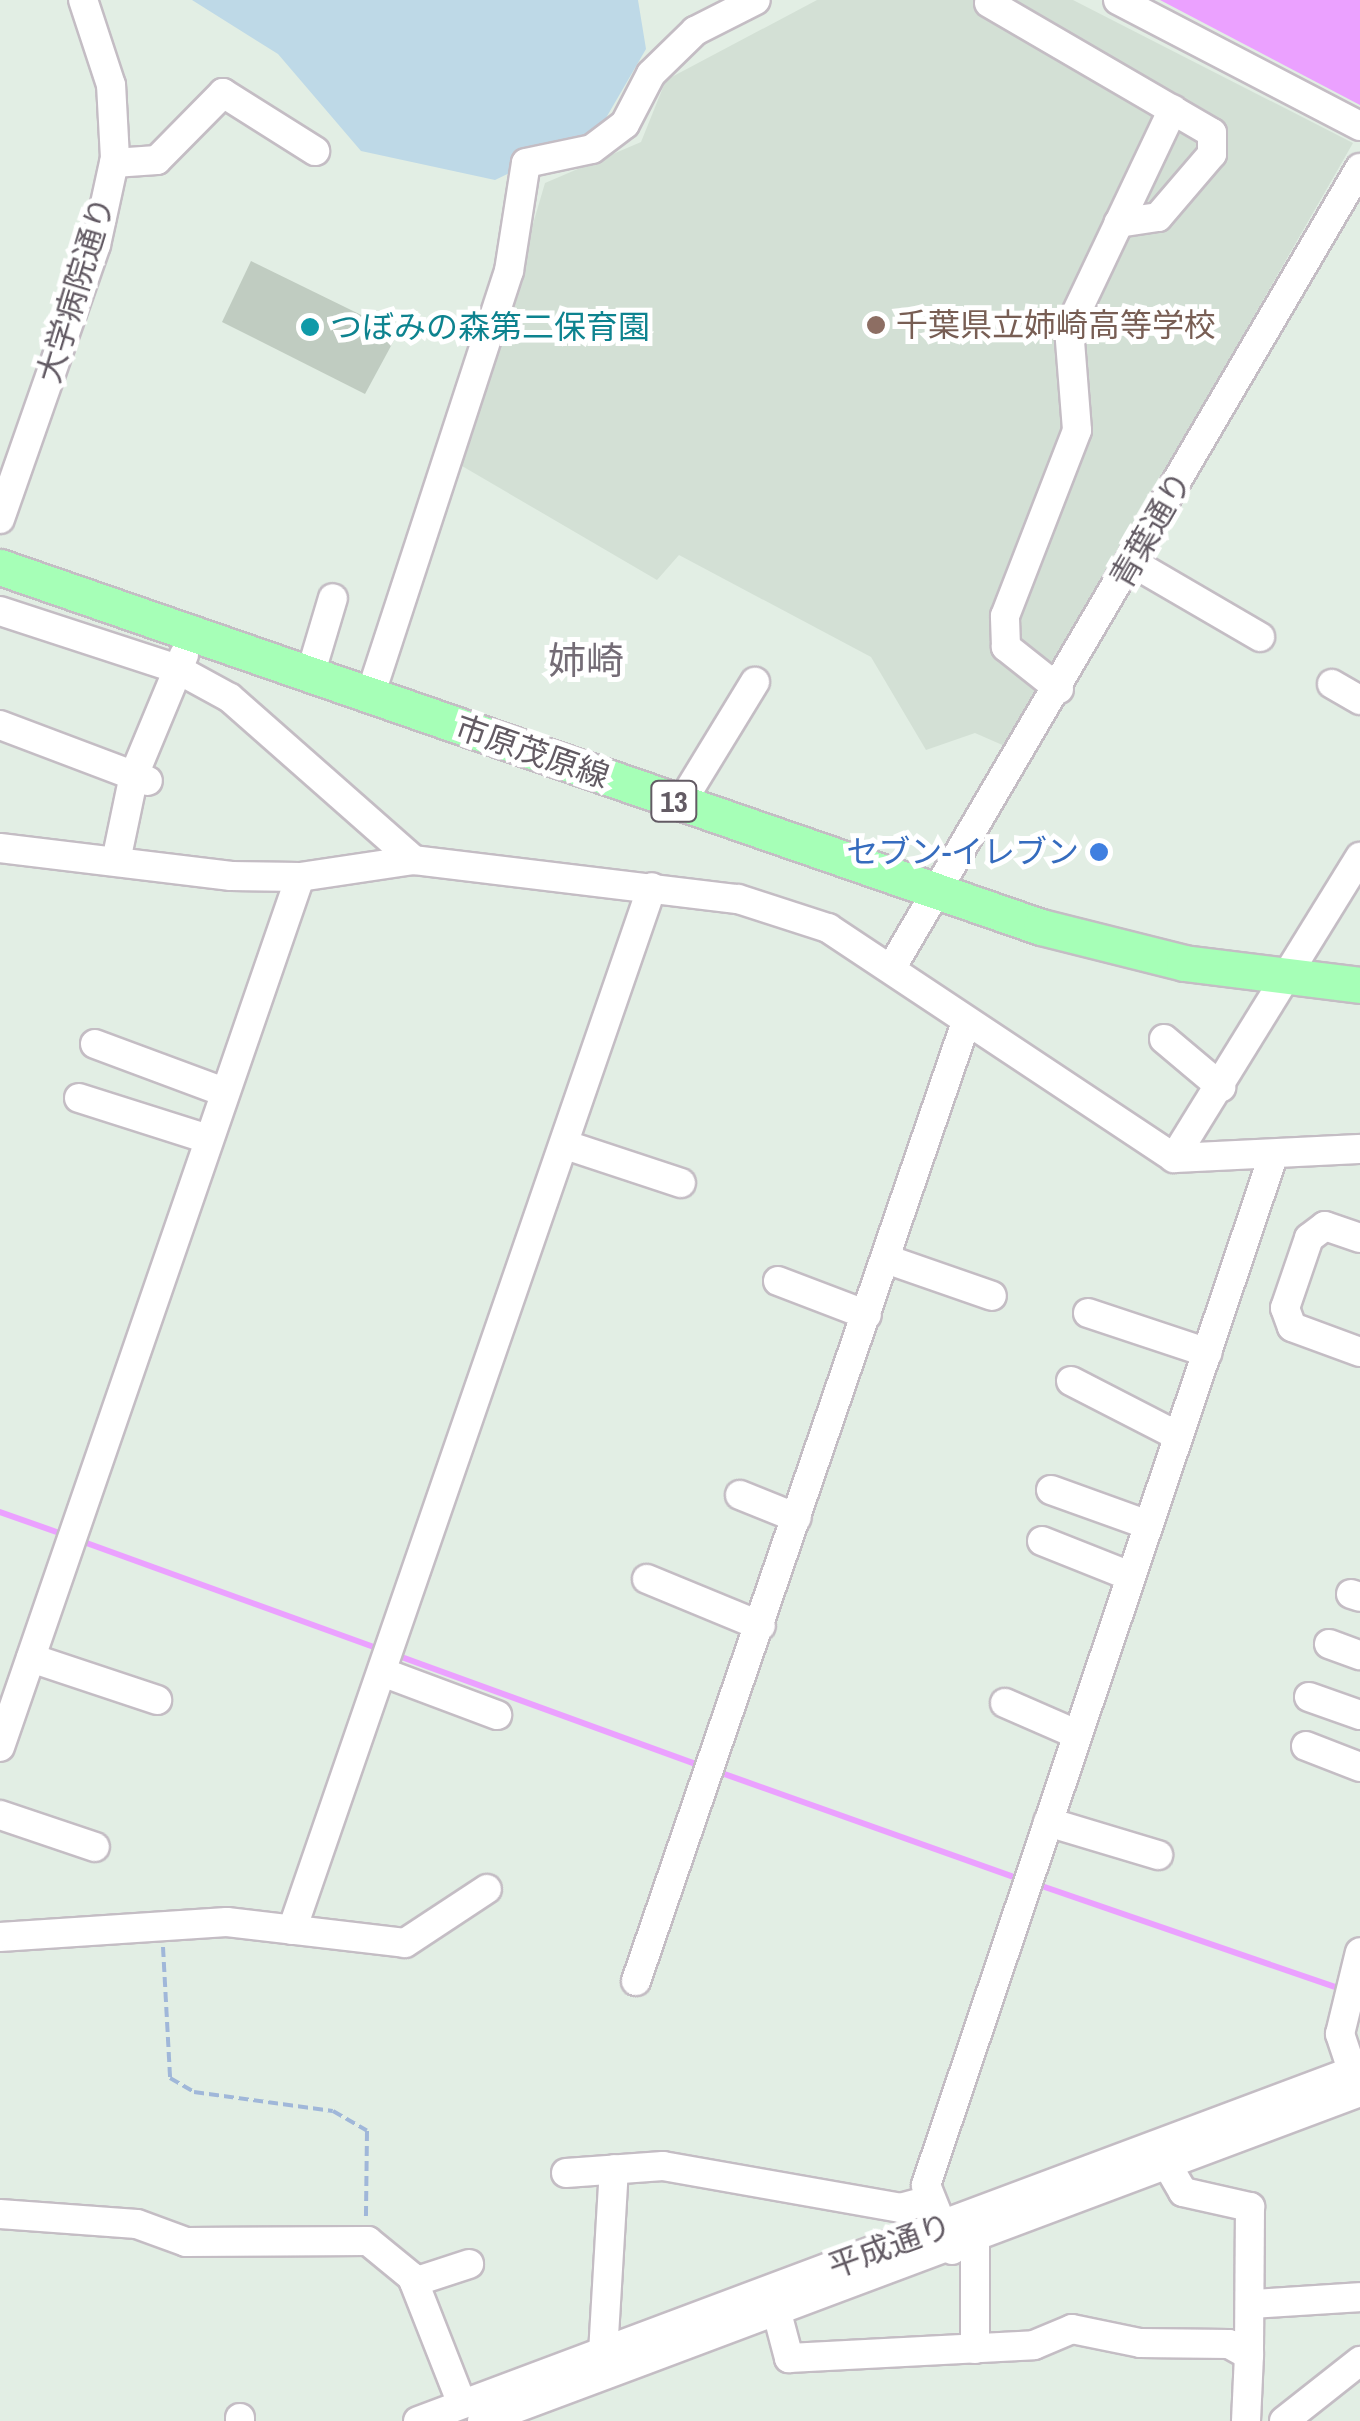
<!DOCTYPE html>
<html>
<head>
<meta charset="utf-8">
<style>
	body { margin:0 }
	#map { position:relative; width:1360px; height:2421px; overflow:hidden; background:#e2eee4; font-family:"Archivo Narrow","Noto Sans JP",sans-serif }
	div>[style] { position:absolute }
	.education>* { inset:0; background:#d3e0d5 }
	.green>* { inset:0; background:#bed9e7 }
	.water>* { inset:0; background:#eba1ff }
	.stream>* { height:6px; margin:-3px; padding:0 3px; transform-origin:3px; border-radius:3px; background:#eba1ff }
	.building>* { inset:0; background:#c0ccc1 }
	.path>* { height:4px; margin-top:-2px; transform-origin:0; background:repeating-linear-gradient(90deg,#a0b7d9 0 10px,transparent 0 15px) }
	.roads { filter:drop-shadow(2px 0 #c4bdc4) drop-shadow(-2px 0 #c4bdc4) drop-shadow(0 2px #c4bdc4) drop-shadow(0 -2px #c4bdc4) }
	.minor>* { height:28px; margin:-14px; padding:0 14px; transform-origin:14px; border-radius:14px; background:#fff }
	.major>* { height:35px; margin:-17.5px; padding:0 17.5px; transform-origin:17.5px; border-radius:17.5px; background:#a6ffb7 }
	.dots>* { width:28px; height:28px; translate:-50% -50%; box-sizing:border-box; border:5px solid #fff; border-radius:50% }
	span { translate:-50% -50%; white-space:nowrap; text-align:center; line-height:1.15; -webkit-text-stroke:10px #fff; paint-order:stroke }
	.shield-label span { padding:2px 8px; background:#fff; border:2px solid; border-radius:8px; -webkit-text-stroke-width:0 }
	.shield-label { font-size:30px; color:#635b64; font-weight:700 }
	.street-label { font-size:32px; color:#635b64 }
	.education-label { font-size:32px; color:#785e54 }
	.left { translate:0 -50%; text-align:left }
	.culture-label { font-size:32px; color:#0d838f }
	.shop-label { font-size:32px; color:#366cbe }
	.right { translate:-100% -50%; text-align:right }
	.quarter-label { font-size:38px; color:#746c76 }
</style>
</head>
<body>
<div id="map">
	<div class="education">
		<div style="clip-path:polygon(817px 0,1073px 0,1353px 143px,1007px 747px,975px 733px,926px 750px,871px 657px,679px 555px,657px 580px,462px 466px,545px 183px,641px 142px,666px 80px)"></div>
	</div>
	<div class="green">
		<div style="clip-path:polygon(192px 0,638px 0,646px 49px,599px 130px,495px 180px,361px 151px,278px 54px)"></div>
	</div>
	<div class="water">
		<div style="clip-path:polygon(1160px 0,1360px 0,1360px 105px)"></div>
	</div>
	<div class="stream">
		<div style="left:0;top:1512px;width:69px;rotate:19.5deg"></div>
		<div style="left:81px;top:1541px;width:318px;rotate:19.9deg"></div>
		<div style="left:396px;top:1655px;width:328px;rotate:20deg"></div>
		<div style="left:716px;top:1771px;width:323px;rotate:19.6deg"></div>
		<div style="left:1036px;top:1884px;width:323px;rotate:19deg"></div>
	</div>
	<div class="building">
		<div style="clip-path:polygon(251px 261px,398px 333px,365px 394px,222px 322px)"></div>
	</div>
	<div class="path">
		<div style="left:163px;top:1947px;width:131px;rotate:86.9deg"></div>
		<div style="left:170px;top:2078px;width:28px;rotate:30deg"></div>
		<div style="left:194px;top:2092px;width:140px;rotate:7.8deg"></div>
		<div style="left:333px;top:2111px;width:39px;rotate:30deg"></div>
		<div style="left:367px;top:2131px;width:85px;rotate:90.7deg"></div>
	</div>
	<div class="roads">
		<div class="minor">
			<div style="left:1118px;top:0;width:273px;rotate:27.5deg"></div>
			<div style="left:989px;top:3px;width:258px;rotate:30.2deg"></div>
			<div style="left:1212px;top:133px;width:21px;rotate:90deg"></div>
			<div style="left:1212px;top:154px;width:83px;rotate:130.6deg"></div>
			<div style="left:1158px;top:217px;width:40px;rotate:171.5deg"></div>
			<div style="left:114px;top:163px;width:43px;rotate:-4deg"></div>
			<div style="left:157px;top:160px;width:94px;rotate:-45.4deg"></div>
			<div style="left:223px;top:93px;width:109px;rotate:32.2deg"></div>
			<div style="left:0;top:519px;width:290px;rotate:-70.7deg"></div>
			<div style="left:96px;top:245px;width:89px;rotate:-77.7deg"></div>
			<div style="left:115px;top:158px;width:73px;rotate:-93.1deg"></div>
			<div style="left:111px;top:85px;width:89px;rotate:-108.2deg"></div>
			<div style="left:1133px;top:563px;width:147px;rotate:30.2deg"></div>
			<div style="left:0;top:611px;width:186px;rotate:18.1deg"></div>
			<div style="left:177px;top:669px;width:60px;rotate:28.7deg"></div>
			<div style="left:230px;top:698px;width:245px;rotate:41.4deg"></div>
			<div style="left:310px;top:675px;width:80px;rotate:-73.4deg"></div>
			<div style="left:1332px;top:684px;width:32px;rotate:30deg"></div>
			<div style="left:1059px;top:689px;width:68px;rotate:-141.6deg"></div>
			<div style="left:1006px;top:647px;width:31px;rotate:-92deg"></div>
			<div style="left:1005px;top:616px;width:199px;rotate:-68.8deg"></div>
			<div style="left:1077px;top:430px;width:102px;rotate:-94.5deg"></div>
			<div style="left:1069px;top:328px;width:242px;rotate:-64.6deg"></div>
			<div style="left:370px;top:696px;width:447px;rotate:-71.9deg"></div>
			<div style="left:509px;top:271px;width:109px;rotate:-81.1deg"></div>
			<div style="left:526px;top:163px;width:67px;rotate:-12deg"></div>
			<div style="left:592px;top:149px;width:41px;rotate:-37.1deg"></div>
			<div style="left:625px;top:124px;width:56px;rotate:-62.5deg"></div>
			<div style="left:651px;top:74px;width:62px;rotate:-44.3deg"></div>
			<div style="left:695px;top:31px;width:68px;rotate:-26.9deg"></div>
			<div style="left:0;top:725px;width:158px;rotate:20.7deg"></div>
			<div style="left:681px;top:803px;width:142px;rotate:-58.6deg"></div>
			<div style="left:0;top:848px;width:233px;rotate:6.9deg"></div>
			<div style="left:231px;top:876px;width:69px;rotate:0.8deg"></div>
			<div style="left:300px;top:877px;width:115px;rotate:-8.5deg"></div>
			<div style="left:414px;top:860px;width:326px;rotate:6.9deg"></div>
			<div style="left:738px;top:899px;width:95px;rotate:17.9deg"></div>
			<div style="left:828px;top:928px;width:415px;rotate:33.6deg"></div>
			<div style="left:1174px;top:1158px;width:186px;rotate:-2.8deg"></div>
			<div style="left:116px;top:861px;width:88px;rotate:-78.2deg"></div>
			<div style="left:134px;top:775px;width:130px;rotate:-67.4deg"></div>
			<div style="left:892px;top:967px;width:926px;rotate:-59.64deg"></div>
			<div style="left:1164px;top:1039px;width:75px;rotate:40.1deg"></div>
			<div style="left:95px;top:1044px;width:138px;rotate:20.4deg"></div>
			<div style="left:79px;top:1098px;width:135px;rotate:17.6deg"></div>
			<div style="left:566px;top:1145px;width:121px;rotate:18.3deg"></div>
			<div style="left:1174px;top:1158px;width:354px;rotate:-58.3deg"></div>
			<div style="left:1360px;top:1238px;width:37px;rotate:-161deg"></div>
			<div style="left:1325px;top:1226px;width:20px;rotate:143deg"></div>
			<div style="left:1309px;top:1238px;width:74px;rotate:108.9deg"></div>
			<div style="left:1285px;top:1308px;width:20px;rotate:70deg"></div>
			<div style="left:1292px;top:1327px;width:72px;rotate:20.2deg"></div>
			<div style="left:886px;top:1259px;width:112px;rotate:19.2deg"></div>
			<div style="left:778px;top:1281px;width:95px;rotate:20.9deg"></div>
			<div style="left:1088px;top:1313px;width:126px;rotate:18.4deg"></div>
			<div style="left:1071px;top:1381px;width:120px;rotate:27.2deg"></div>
			<div style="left:1051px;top:1490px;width:103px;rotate:19.8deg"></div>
			<div style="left:740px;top:1495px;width:61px;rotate:22deg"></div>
			<div style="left:1042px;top:1541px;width:95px;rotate:21.7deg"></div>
			<div style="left:647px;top:1579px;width:123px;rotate:22.4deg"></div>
			<div style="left:1351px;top:1594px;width:9px;rotate:18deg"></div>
			<div style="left:1329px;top:1644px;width:33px;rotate:20deg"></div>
			<div style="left:31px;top:1658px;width:133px;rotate:18.4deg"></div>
			<div style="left:382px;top:1672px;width:123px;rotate:20.5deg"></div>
			<div style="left:1309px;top:1697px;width:54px;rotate:19.4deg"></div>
			<div style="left:1005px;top:1703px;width:77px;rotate:23.6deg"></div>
			<div style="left:1306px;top:1746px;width:58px;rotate:21.3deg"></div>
			<div style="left:0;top:1747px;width:920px;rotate:-70.97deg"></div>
			<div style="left:0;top:1815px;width:100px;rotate:18.6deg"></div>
			<div style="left:1048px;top:1822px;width:115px;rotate:16.7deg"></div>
			<div style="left:292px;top:1930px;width:1103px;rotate:-70.96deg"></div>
			<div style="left:0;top:1937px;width:227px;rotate:-3.8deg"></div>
			<div style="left:227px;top:1922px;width:179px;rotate:6.7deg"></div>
			<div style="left:405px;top:1943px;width:98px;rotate:-33.4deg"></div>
			<div style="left:636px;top:1981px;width:1014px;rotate:-71.01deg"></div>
			<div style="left:1357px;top:2085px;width:54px;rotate:-108.4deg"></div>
			<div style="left:1340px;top:2034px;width:84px;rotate:-76.3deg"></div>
			<div style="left:1161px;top:2154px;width:44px;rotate:59.9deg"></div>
			<div style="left:1183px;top:2192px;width:69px;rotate:12.6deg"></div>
			<div style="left:1250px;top:2207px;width:148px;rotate:90.4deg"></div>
			<div style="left:566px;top:2173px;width:97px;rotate:-4.1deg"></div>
			<div style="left:663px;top:2166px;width:241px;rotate:10deg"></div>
			<div style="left:900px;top:2208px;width:27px;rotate:-15deg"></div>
			<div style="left:0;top:2214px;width:137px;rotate:4.2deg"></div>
			<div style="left:137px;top:2224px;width:52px;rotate:20.2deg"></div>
			<div style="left:186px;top:2242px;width:182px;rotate:-0.3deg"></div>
			<div style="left:368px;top:2241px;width:57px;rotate:39.3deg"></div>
			<div style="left:412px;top:2277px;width:136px;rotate:68.5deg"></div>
			<div style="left:975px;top:2242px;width:107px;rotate:90deg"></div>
			<div style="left:952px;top:2250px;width:70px;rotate:-111.8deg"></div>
			<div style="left:926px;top:2185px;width:1086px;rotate:-71.36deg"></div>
			<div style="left:414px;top:2282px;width:58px;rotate:-18.1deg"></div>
			<div style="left:1253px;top:2304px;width:107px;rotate:-3.7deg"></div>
			<div style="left:776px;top:2309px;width:51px;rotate:75.1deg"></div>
			<div style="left:789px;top:2358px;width:245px;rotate:-3deg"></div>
			<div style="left:1034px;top:2345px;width:41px;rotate:-22.8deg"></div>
			<div style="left:1072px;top:2329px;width:69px;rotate:11.6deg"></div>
			<div style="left:1140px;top:2343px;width:89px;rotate:0.6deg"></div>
			<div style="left:1229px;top:2344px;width:23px;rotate:29deg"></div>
			<div style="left:1249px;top:2355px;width:66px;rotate:92.6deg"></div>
			<div style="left:603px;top:2353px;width:184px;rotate:-86.6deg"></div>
			<div style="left:240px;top:2421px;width:3px;rotate:-90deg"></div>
			<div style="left:418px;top:2421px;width:1006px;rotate:-20.54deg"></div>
			<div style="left:482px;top:2421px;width:938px;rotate:-20.54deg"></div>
			<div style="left:1284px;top:2421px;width:97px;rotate:-38.3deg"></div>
		</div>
		<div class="major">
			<div style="left:0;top:567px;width:1101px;rotate:19.08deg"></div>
			<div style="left:1041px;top:927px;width:147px;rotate:14.1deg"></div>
			<div style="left:1184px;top:963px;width:177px;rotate:7.1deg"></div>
		</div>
	</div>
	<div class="dots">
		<div style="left:876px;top:325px;background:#8d6e63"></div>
		<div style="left:310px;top:327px;background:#0f9aa8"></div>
		<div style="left:1099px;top:852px;background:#3f7fe0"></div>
	</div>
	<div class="shield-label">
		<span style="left:674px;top:801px">13</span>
	</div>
	<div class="street-label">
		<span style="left:76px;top:290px;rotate:-73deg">大学病院通り</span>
		<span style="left:1151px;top:530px;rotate:-60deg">青葉通り</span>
		<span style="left:532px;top:752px;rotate:19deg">市原茂原線</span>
		<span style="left:890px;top:2246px;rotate:-20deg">平成通り</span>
	</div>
	<div class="education-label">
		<span class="left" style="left:896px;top:325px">千葉県立姉崎高等学校</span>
	</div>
	<div class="culture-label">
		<span class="left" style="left:330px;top:327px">つぼみの森第二保育園</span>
	</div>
	<div class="shop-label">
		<span class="right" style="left:1079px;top:852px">セブン-イレブン</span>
	</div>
	<div class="quarter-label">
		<span style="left:586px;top:661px">姉崎</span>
	</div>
</div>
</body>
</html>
